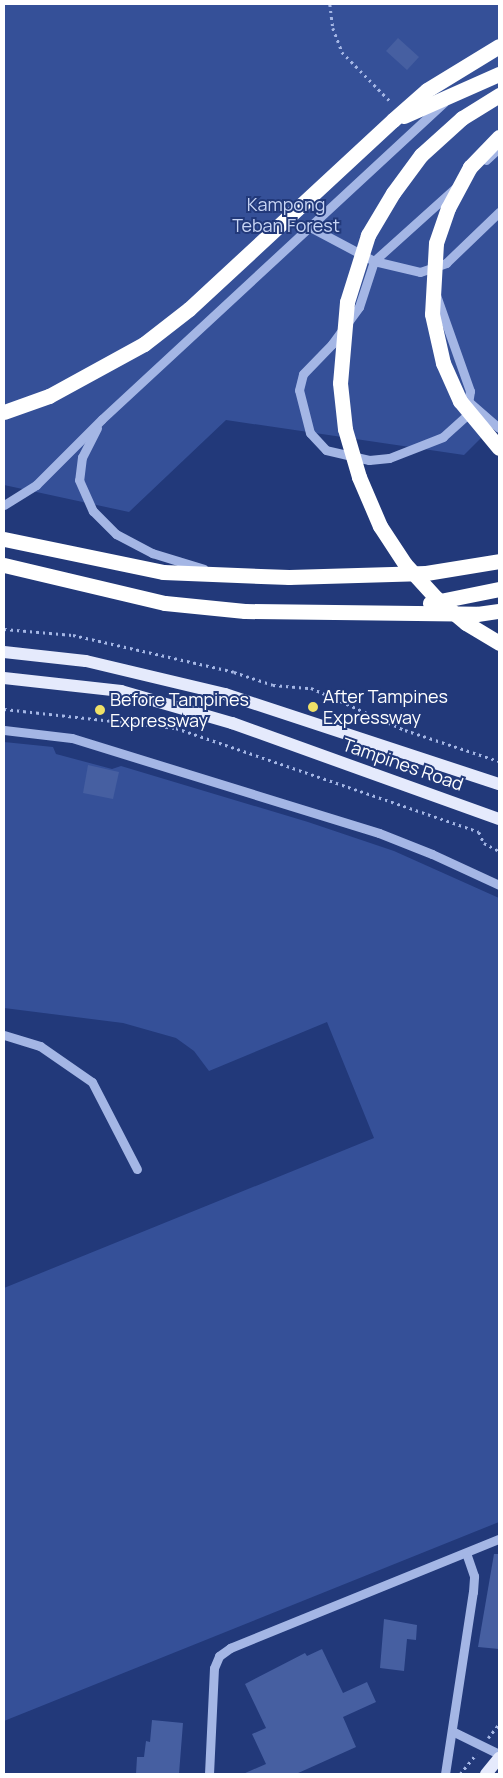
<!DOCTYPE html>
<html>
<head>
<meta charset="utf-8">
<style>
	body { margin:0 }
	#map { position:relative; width:503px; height:1778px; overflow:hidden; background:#22397a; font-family:Manrope,sans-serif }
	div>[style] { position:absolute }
	.green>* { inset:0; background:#355098 }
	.building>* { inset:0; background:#465fa1 }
	.path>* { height:2.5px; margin-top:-1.25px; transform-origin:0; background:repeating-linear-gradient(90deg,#a4b6e5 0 2.5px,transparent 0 6.5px) }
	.minor>* { height:9px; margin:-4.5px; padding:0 4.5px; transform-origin:4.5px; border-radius:4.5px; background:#a4b6e5 }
	.major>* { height:12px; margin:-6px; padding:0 6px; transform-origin:6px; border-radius:6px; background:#e5eafc }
	.highway>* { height:15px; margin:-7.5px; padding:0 7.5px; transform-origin:7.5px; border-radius:7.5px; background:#fff }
	.highway-bridge>* { height:15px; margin:-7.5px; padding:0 7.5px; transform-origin:7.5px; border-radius:7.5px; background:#fff }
	.dots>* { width:14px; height:14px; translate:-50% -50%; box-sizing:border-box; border:2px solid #22397a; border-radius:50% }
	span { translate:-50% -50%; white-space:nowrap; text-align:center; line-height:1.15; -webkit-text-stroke:4px #22397a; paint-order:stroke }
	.park-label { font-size:18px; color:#c7d4f4 }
	.poi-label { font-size:18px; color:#fff }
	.left { translate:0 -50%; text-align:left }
	.street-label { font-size:18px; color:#fff }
	.frame { position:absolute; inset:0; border:5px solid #fff; pointer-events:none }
</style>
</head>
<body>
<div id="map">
	<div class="green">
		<div style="clip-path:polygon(4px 4px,499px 4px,499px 420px,464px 455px,226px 420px,129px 512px,4px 485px)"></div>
		<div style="clip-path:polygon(4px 742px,53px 747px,56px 754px,112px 769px,121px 766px,308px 822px,394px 851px,499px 898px,499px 1522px,4px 1721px,4px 1288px,374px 1138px,327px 1022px,209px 1071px,194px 1051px,176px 1038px,123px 1023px,4px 1008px)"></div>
	</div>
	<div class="building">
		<div style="clip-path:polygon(398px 38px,419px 57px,407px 70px,386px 51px)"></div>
		<div style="clip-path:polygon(88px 765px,119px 772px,113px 799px,83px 793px)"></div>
		<div style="clip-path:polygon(494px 1554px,499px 1554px,499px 1649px,478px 1647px)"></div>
		<div style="clip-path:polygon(384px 1619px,417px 1625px,416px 1640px,407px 1639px,404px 1671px,380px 1668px)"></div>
		<div style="clip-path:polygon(322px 1649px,343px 1693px,367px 1682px,376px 1702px,343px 1717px,356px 1747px,296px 1774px,243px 1774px,266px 1764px,252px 1734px,266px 1728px,245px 1684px,305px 1653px,307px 1656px)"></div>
		<div style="clip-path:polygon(152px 1720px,183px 1723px,179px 1774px,136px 1774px,137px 1757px,144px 1757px,146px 1741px,150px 1742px)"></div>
	</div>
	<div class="path">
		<div style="left:330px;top:4px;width:24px;rotate:83deg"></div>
		<div style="left:333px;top:28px;width:26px;rotate:69deg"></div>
		<div style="left:342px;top:52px;width:71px;rotate:45.6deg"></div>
		<div style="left:4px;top:629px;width:69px;rotate:5deg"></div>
		<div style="left:73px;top:635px;width:165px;rotate:12.9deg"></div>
		<div style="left:234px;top:672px;width:41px;rotate:18.4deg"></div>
		<div style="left:273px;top:685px;width:38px;rotate:5deg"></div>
		<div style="left:311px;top:688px;width:103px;rotate:24.1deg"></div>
		<div style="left:405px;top:730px;width:99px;rotate:18.3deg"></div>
		<div style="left:4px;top:709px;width:173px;rotate:6.3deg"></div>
		<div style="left:176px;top:728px;width:320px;rotate:18.9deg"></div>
		<div style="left:479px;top:832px;width:12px;rotate:66deg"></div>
		<div style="left:484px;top:843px;width:17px;rotate:28deg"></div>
		<div style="left:488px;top:1738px;width:18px;rotate:-52deg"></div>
		<div style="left:460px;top:1774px;width:26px;rotate:-51deg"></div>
	</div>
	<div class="minor">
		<div style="left:486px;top:160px;width:18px;rotate:-43deg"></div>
		<div style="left:310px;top:227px;width:72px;rotate:28deg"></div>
		<div style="left:374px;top:261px;width:47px;rotate:13.4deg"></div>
		<div style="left:420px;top:272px;width:28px;rotate:-19deg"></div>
		<div style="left:446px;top:263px;width:74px;rotate:-43.9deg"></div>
		<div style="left:436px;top:295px;width:102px;rotate:70.5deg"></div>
		<div style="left:470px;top:391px;width:25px;rotate:99deg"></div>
		<div style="left:466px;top:416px;width:31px;rotate:138deg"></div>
		<div style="left:443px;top:437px;width:58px;rotate:158.7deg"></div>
		<div style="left:389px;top:458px;width:20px;rotate:174deg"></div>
		<div style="left:369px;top:460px;width:44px;rotate:-166.9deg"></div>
		<div style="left:326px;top:450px;width:23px;rotate:-133deg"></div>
		<div style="left:310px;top:433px;width:44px;rotate:-104.3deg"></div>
		<div style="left:299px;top:390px;width:16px;rotate:-76deg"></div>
		<div style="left:303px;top:374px;width:42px;rotate:-46deg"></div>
		<div style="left:332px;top:344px;width:46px;rotate:-53.9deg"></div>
		<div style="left:359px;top:307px;width:48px;rotate:-71.9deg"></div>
		<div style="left:374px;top:261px;width:108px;rotate:-42deg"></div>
		<div style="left:470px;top:403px;width:38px;rotate:41deg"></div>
		<div style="left:97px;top:428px;width:33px;rotate:117deg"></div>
		<div style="left:82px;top:457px;width:23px;rotate:97deg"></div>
		<div style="left:79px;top:480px;width:34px;rotate:66deg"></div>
		<div style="left:93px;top:511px;width:33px;rotate:45deg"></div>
		<div style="left:116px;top:534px;width:41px;rotate:27.8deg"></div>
		<div style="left:152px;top:553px;width:54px;rotate:17.1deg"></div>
		<div style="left:4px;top:505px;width:38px;rotate:-32deg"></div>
		<div style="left:36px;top:485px;width:93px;rotate:-45deg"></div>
		<div style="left:102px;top:419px;width:466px;rotate:-42.8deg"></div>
		<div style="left:4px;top:730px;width:68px;rotate:6.7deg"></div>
		<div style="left:72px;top:738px;width:321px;rotate:17.2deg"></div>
		<div style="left:379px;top:833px;width:57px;rotate:21.6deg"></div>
		<div style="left:432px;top:854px;width:74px;rotate:24.8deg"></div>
		<div style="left:4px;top:1035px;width:38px;rotate:17deg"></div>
		<div style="left:40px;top:1046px;width:63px;rotate:34.7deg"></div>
		<div style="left:92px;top:1082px;width:98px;rotate:62.7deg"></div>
		<div style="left:452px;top:1731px;width:52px;rotate:26.1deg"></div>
		<div style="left:209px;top:1774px;width:106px;rotate:-87.3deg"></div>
		<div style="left:214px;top:1668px;width:13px;rotate:-67deg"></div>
		<div style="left:219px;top:1656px;width:14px;rotate:-36deg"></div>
		<div style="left:230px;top:1648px;width:290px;rotate:-22.1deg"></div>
		<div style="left:445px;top:1774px;width:184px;rotate:-81.3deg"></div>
		<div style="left:473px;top:1592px;width:16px;rotate:-86deg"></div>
		<div style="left:474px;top:1576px;width:24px;rotate:-109deg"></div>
	</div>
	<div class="major">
		<div style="left:4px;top:652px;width:82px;rotate:6.3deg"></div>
		<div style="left:86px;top:661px;width:143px;rotate:13.4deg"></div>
		<div style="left:225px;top:694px;width:288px;rotate:18.2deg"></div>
		<div style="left:4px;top:678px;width:118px;rotate:6.3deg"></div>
		<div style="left:121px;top:691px;width:116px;rotate:16.1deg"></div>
		<div style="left:232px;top:723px;width:284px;rotate:19.8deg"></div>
		<div style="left:486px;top:1774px;width:21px;rotate:-51deg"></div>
	</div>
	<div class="highway">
		<div style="left:4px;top:412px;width:48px;rotate:-19.6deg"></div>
		<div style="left:49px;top:396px;width:108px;rotate:-28.7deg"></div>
		<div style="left:144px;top:344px;width:57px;rotate:-37.9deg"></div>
		<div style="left:189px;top:309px;width:278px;rotate:-42.8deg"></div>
		<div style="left:4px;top:539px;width:162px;rotate:11.7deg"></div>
		<div style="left:163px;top:572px;width:126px;rotate:2.3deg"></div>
		<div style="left:289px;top:577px;width:137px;rotate:-1.7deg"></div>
		<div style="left:426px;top:573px;width:74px;rotate:-9.3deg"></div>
		<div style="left:4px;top:565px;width:165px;rotate:13.3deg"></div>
		<div style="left:165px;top:603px;width:80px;rotate:5.7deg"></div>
		<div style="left:245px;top:611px;width:232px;rotate:0.7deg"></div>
		<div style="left:477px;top:614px;width:22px;rotate:-8deg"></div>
		<div style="left:430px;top:603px;width:70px;rotate:-11.5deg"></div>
	</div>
	<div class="highway-bridge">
		<div style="left:499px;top:95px;width:44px;rotate:148.1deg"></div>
		<div style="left:462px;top:118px;width:55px;rotate:137.9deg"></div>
		<div style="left:421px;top:155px;width:47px;rotate:126.4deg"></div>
		<div style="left:393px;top:193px;width:49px;rotate:120.8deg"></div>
		<div style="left:368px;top:235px;width:70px;rotate:107.4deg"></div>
		<div style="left:347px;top:302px;width:81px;rotate:94.9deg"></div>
		<div style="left:340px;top:383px;width:46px;rotate:83.8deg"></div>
		<div style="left:345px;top:429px;width:50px;rotate:73.7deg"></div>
		<div style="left:359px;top:477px;width:53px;rotate:66.8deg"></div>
		<div style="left:380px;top:526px;width:45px;rotate:56.7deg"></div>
		<div style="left:405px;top:564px;width:46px;rotate:47.6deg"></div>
		<div style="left:436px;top:598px;width:39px;rotate:40deg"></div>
		<div style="left:466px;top:623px;width:39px;rotate:31deg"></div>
		<div style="left:404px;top:116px;width:104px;rotate:-23.9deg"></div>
		<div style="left:393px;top:120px;width:45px;rotate:-41.4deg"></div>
		<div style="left:427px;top:90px;width:84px;rotate:-31.4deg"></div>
		<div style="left:499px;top:137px;width:42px;rotate:134deg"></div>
		<div style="left:470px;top:167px;width:47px;rotate:118.2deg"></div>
		<div style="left:448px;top:208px;width:37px;rotate:109deg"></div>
		<div style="left:436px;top:243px;width:71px;rotate:93.2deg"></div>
		<div style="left:432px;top:314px;width:50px;rotate:77.3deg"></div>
		<div style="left:443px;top:363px;width:42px;rotate:65.9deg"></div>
		<div style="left:460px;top:401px;width:61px;rotate:50.3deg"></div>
	</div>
	<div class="dots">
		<div style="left:313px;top:707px;background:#f0e167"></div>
		<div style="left:100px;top:710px;background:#f0e167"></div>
	</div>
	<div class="park-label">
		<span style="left:286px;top:215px">Kampong<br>Teban Forest</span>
	</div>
	<div class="poi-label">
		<span class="left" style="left:323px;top:707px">After Tampines<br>Expressway</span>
		<span class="left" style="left:110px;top:710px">Before Tampines<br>Expressway</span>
	</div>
	<div class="street-label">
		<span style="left:403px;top:764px;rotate:19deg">Tampines Road</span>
	</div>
	<div class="frame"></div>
</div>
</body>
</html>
